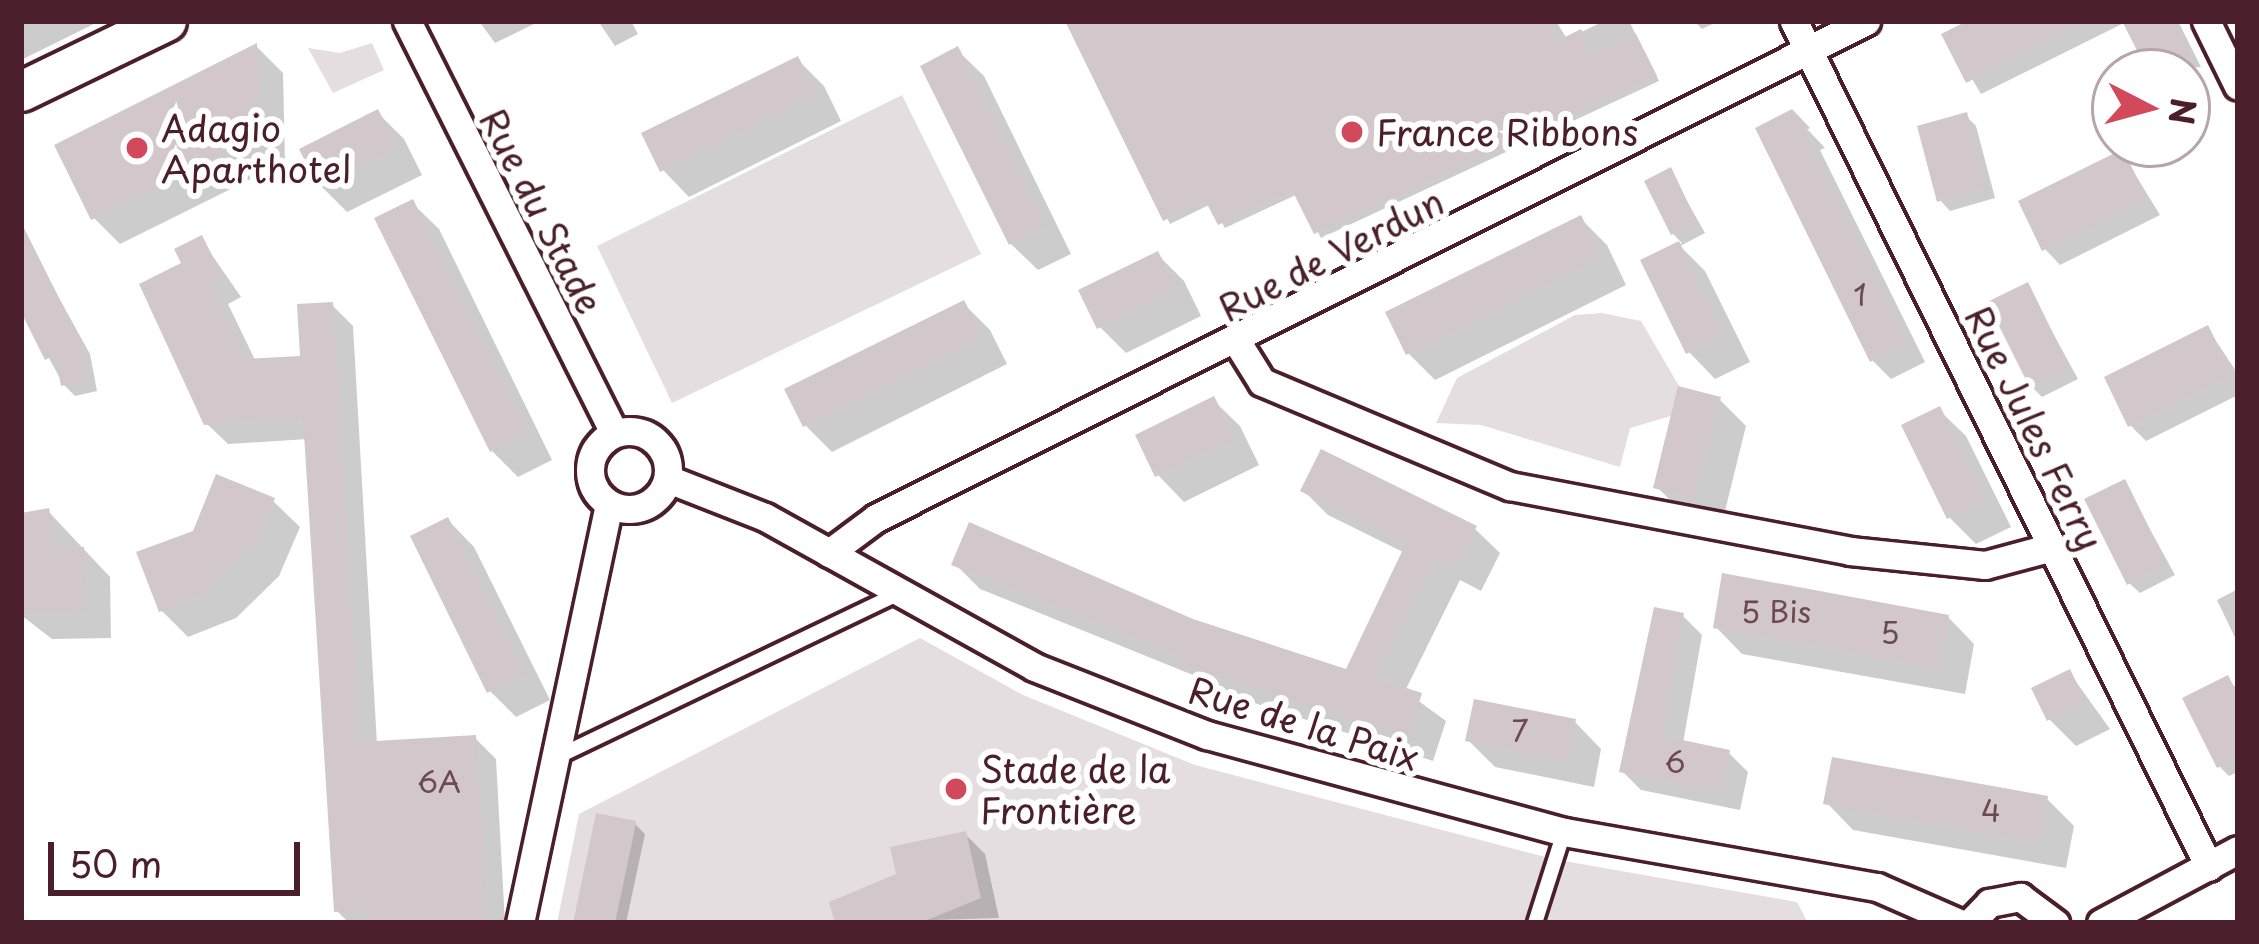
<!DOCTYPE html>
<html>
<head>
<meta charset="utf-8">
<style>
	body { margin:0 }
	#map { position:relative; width:2259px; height:944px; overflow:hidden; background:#fff; font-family:"Playpen Sans",sans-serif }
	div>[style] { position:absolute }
	.green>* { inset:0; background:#e5dee0 }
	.shadow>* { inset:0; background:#0003 }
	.building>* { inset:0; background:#d2c7cb }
	.roads { filter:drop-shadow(3px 0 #4a1f2b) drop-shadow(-3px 0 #4a1f2b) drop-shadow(0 3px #4a1f2b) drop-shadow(0 -3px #4a1f2b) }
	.service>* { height:14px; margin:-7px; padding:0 7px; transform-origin:7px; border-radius:7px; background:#fff }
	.minor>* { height:27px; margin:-13.5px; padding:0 13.5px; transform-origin:13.5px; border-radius:13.5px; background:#fff }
	.minor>.ring { margin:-13.5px; padding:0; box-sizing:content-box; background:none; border:27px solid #fff; border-radius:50% }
	.secondary>* { height:39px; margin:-19.5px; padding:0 19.5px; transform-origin:19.5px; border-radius:19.5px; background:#fff }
	.dots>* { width:33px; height:33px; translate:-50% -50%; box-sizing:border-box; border:6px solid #fff; border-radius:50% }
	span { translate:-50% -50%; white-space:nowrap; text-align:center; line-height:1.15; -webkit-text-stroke:12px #fff; paint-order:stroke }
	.number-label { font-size:30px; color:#6c4953 }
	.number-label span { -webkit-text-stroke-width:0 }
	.poi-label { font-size:36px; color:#4a1f2b }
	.left { translate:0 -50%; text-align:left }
	.street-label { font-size:36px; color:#4a1f2b }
	.frame { position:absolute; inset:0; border:24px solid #4a1f2b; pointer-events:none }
	.north { position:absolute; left:2091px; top:48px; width:120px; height:120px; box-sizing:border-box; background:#fff; border:3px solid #b7a5aa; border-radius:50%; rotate:96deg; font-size:33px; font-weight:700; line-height:48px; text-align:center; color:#4a1f2b }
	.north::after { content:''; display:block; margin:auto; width:42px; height:54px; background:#d1495b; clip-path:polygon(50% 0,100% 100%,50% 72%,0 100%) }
	.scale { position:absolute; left:48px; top:842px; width:252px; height:54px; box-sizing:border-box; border:6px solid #4a1f2b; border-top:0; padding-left:15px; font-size:36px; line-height:42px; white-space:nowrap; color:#4a1f2b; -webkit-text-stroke:9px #fff; paint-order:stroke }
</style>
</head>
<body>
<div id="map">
	<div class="green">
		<div style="clip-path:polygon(372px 43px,384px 70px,333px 93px,308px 48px,340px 53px)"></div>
		<div style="clip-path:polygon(902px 95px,981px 254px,672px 403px,597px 246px)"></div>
		<div style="clip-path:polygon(1602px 313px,1641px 321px,1679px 386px,1671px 416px,1630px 428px,1620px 467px,1481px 425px,1436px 423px,1457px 378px,1575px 315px)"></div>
		<div style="clip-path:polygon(920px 638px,1023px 695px,1195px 765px,1553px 859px,1797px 902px,1808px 923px,557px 923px,579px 814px)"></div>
	</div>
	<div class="shadow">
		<div style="clip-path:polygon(21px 21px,100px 21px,21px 60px)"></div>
		<div style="clip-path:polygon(479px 21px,540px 21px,495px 43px)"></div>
		<div style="clip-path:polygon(598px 21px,631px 21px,638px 34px,615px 46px)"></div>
		<div style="clip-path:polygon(1069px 21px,1556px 21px,1567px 39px,1604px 21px,1629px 21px,1659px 81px,1321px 238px,1298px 194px,1225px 228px,1211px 204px,1170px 224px)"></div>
		<div style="clip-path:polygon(1694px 21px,1719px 21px,1702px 29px)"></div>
		<div style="clip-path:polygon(1974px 21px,2178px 21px,2201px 67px,2151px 72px,2126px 22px,1981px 94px,1946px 35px)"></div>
		<div style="clip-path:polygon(257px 47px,283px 73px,285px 162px,120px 244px,94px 218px)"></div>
		<div style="clip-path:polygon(957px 50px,984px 76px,1071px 254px,1038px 270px,1011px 244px)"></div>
		<div style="clip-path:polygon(797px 59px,824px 86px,841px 121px,689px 197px,663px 170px)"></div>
		<div style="clip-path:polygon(378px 113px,404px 139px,422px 175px,347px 212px,320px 185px)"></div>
		<div style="clip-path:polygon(1792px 113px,1825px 148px,1820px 150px,1925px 362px,1891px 379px,1872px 360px)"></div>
		<div style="clip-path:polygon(1966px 116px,1976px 126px,1995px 198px,1950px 211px,1940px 200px)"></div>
		<div style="clip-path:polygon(2122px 153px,2160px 215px,2060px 265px,2045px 249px)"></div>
		<div style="clip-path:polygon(1670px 171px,1705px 233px,1680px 246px,1705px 271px,1750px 362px,1715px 379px,1689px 352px,1644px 262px,1682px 243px,1673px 234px)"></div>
		<div style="clip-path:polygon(412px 203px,439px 229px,552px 460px,518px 477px,492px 451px)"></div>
		<div style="clip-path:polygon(1581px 219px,1607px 245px,1626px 285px,1435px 380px,1408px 353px)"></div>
		<div style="clip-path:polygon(201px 239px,241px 297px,228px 304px,256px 362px,303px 359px,332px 305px,353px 326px,377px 744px,475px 738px,496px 759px,505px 923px,349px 923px,337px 911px,308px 439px,228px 444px,206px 423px,185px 264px)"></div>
		<div style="clip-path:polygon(33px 251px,90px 354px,97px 391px,75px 396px,63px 384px,21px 306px,21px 255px)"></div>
		<div style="clip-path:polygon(1157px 254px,1184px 281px,1201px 316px,1126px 353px,1100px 327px)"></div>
		<div style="clip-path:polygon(2027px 286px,2078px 379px,2042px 397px,2032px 387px)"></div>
		<div style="clip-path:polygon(963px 303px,990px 330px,1007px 364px,832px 452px,805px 425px)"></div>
		<div style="clip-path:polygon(2208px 329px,2238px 374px,2238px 395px,2146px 441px,2130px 425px)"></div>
		<div style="clip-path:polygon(1719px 399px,1746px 426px,1722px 523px,1683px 513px,1657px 487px)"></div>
		<div style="clip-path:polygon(1213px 400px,1240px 426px,1259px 465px,1184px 502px,1158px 475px)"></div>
		<div style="clip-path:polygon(1939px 410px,1966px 436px,2011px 527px,1976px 544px,1950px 518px)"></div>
		<div style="clip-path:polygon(2124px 482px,2175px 575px,2140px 593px,2129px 583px)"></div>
		<div style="clip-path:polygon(1304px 491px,1475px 529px,1500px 553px,1481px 591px,1460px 580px,1405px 691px,1446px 721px,1433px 761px,1205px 687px,1193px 675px,980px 589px,955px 564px,1192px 622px,1347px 672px,1405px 553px,1328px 515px)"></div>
		<div style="clip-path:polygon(273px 501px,300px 527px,279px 576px,236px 618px,188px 637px,161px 610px)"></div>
		<div style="clip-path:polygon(48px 511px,110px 577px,111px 638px,52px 639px,21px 615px,21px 518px)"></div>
		<div style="clip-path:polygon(448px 520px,474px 547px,550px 700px,516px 717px,490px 691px)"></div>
		<div style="clip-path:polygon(2238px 589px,2238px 644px,2217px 600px)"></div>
		<div style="clip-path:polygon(1683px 616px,1702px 635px,1683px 743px,1729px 753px,1748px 772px,1740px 810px,1641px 790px,1622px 771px)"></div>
		<div style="clip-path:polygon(1948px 617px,1974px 644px,1965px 694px,1742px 654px,1716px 627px)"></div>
		<div style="clip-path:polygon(2069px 672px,2110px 729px,2076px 746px,2049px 719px)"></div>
		<div style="clip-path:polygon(2227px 678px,2238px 690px,2238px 772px,2229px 776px,2219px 766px)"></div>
		<div style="clip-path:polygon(1575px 722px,1601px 749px,1594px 787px,1495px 767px,1468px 740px)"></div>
		<div style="clip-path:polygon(2047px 799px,2074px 826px,2066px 868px,1853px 830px,1827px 803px)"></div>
		<div style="clip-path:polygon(635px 824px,645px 834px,626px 923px,576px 923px)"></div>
		<div style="clip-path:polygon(965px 834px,985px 854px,999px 918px,838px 923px)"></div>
	</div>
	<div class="building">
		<div style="clip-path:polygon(1065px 21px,1548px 21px,1557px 41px,1581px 29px,1593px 55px,1636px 34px,1657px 76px,1314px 234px,1292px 190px,1218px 225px,1205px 200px,1163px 221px)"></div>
		<div style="clip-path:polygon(1967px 21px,2086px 21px,1966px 83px,1941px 34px)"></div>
		<div style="clip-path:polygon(2122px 21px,2174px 21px,2190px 54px,2148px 72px)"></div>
		<div style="clip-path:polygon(257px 43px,260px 135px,91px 220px,54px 145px)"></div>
		<div style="clip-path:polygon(958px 46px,1047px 226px,1009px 245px,920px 66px)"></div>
		<div style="clip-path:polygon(798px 56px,817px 94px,660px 172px,641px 133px)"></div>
		<div style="clip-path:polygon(378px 109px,398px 148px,318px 187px,299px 149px)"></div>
		<div style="clip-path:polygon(1792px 109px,1810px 128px,1804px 131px,1909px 343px,1870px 362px,1755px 128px)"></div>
		<div style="clip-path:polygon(1967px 112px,1987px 188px,1937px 202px,1917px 126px)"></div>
		<div style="clip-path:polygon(2123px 149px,2147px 199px,2042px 251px,2018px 201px)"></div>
		<div style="clip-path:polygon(1671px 167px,1697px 222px,1671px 235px,1644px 181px)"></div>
		<div style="clip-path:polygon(413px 199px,528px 433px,490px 452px,374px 218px)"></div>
		<div style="clip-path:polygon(1581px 215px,1602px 258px,1406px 355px,1385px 312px)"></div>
		<div style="clip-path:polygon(21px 222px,81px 342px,88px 380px,61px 386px,55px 355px,45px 360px,21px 312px)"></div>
		<div style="clip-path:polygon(202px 235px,222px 276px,209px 283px,247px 359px,300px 356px,297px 304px,333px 302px,359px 742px,476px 735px,487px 921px,369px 923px,368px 910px,334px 912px,303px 418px,204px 425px,139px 284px,181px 263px,174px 249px)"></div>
		<div style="clip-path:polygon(1679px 241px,1725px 335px,1686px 354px,1640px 260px)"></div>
		<div style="clip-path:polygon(1158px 251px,1177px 289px,1097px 329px,1078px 290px)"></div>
		<div style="clip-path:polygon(2028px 282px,2070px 368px,2030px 388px,1987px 302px)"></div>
		<div style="clip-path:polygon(964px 300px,983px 337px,803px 427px,784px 389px)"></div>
		<div style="clip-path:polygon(2208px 325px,2233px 375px,2128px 427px,2104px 377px)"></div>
		<div style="clip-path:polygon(1678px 386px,1721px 397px,1695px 498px,1653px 488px)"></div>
		<div style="clip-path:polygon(1214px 396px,1235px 438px,1155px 477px,1135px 435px)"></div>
		<div style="clip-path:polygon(1940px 406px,1986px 500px,1947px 519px,1901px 425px)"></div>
		<div style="clip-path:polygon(1321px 449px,1477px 526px,1456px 568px,1435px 558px,1375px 678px,1422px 693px,1408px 738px,1176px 663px,1179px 656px,951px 565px,969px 522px,1193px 619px,1346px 669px,1406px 543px,1300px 491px)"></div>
		<div style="clip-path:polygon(216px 474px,275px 498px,253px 552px,246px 549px,209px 585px,212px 591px,159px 612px,136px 552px,193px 531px)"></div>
		<div style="clip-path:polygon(2125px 479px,2167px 564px,2127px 585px,2084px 499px)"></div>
		<div style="clip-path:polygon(49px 508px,57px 548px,84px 547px,86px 613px,23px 614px,21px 513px)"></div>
		<div style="clip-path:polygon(448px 517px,526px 673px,487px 693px,410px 536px)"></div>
		<div style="clip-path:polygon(1722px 573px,1949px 615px,1939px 669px,1713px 628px)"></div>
		<div style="clip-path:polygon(1654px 607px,1684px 613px,1663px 736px,1730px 750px,1722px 793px,1619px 772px)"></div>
		<div style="clip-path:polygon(2070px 669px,2086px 702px,2047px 721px,2031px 688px)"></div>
		<div style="clip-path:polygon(2228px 675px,2238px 695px,2238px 757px,2217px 768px,2182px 698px)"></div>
		<div style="clip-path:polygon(1474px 699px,1576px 719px,1568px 762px,1465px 741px)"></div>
		<div style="clip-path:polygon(1832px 757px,2048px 796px,2040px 844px,1823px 804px)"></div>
		<div style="clip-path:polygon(596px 813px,636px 821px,634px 833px,615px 923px,573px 923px)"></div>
		<div style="clip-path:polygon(966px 831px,981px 898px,920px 923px,835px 923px,829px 902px,896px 874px,890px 847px)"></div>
	</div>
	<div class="roads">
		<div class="service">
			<div style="left:555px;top:758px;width:379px;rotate:-25.6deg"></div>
			<div style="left:1535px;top:923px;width:96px;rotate:-72.3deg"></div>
		</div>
		<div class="minor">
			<div style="left:407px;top:21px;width:461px;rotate:63.3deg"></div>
			<div style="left:1794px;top:21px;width:942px;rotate:63.87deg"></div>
			<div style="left:2206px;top:21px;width:72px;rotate:63.8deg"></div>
			<div style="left:1237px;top:342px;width:47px;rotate:58deg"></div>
			<div style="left:1262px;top:382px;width:269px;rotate:22.8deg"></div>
			<div style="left:1510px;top:486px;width:346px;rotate:10.8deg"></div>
			<div style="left:1850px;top:551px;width:136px;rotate:5.9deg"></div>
			<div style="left:1985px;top:565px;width:69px;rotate:-15deg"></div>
			<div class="ring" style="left:590px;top:431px;width:51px;height:51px"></div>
			<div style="left:668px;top:479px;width:104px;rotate:21.4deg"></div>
			<div style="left:765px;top:517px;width:308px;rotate:29.1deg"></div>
			<div style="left:1034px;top:667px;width:186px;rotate:21.5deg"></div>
			<div style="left:1207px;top:735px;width:370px;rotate:15.2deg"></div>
			<div style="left:1564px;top:832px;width:318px;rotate:10deg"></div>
			<div style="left:1877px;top:887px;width:90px;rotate:23.7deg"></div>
			<div style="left:829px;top:553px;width:59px;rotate:-36.7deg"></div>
			<div style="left:876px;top:518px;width:1108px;rotate:-26.66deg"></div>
			<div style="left:520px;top:923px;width:428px;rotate:-78deg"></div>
			<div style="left:1970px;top:923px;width:28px;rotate:-46deg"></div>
			<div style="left:1989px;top:903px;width:32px;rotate:-11deg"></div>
			<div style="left:2020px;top:897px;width:44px;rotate:36.6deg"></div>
			<div style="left:2101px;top:923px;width:155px;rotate:-28.1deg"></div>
		</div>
		<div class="secondary">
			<div style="left:21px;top:91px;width:161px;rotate:-25.8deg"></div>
		</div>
	</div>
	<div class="dots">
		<div style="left:1352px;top:132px;background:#d1495b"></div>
		<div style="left:137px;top:148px;background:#d1495b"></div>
		<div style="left:956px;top:789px;background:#d1495b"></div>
	</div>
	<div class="number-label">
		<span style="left:1860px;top:294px">1</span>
		<span style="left:1776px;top:611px">5 Bis</span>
		<span style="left:1890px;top:632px">5</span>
		<span style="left:1520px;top:730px">7</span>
		<span style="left:1675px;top:761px">6</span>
		<span style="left:439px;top:781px">6A</span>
		<span style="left:1991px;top:810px">4</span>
	</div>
	<div class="poi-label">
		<span class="left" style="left:161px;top:148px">Adagio<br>Aparthotel</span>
		<span class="left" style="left:1376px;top:132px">France Ribbons</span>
		<span class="left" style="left:980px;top:789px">Stade de la<br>Frontière</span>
	</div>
	<div class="street-label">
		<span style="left:542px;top:211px;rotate:63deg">Rue du Stade</span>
		<span style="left:1331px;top:254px;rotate:-27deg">Rue de Verdun</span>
		<span style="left:2035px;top:428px;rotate:64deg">Rue Jules Ferry</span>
		<span style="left:1304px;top:723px;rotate:17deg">Rue de la Paix</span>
	</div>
	<div class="frame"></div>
	<div class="north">N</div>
	<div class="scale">50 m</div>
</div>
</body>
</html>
